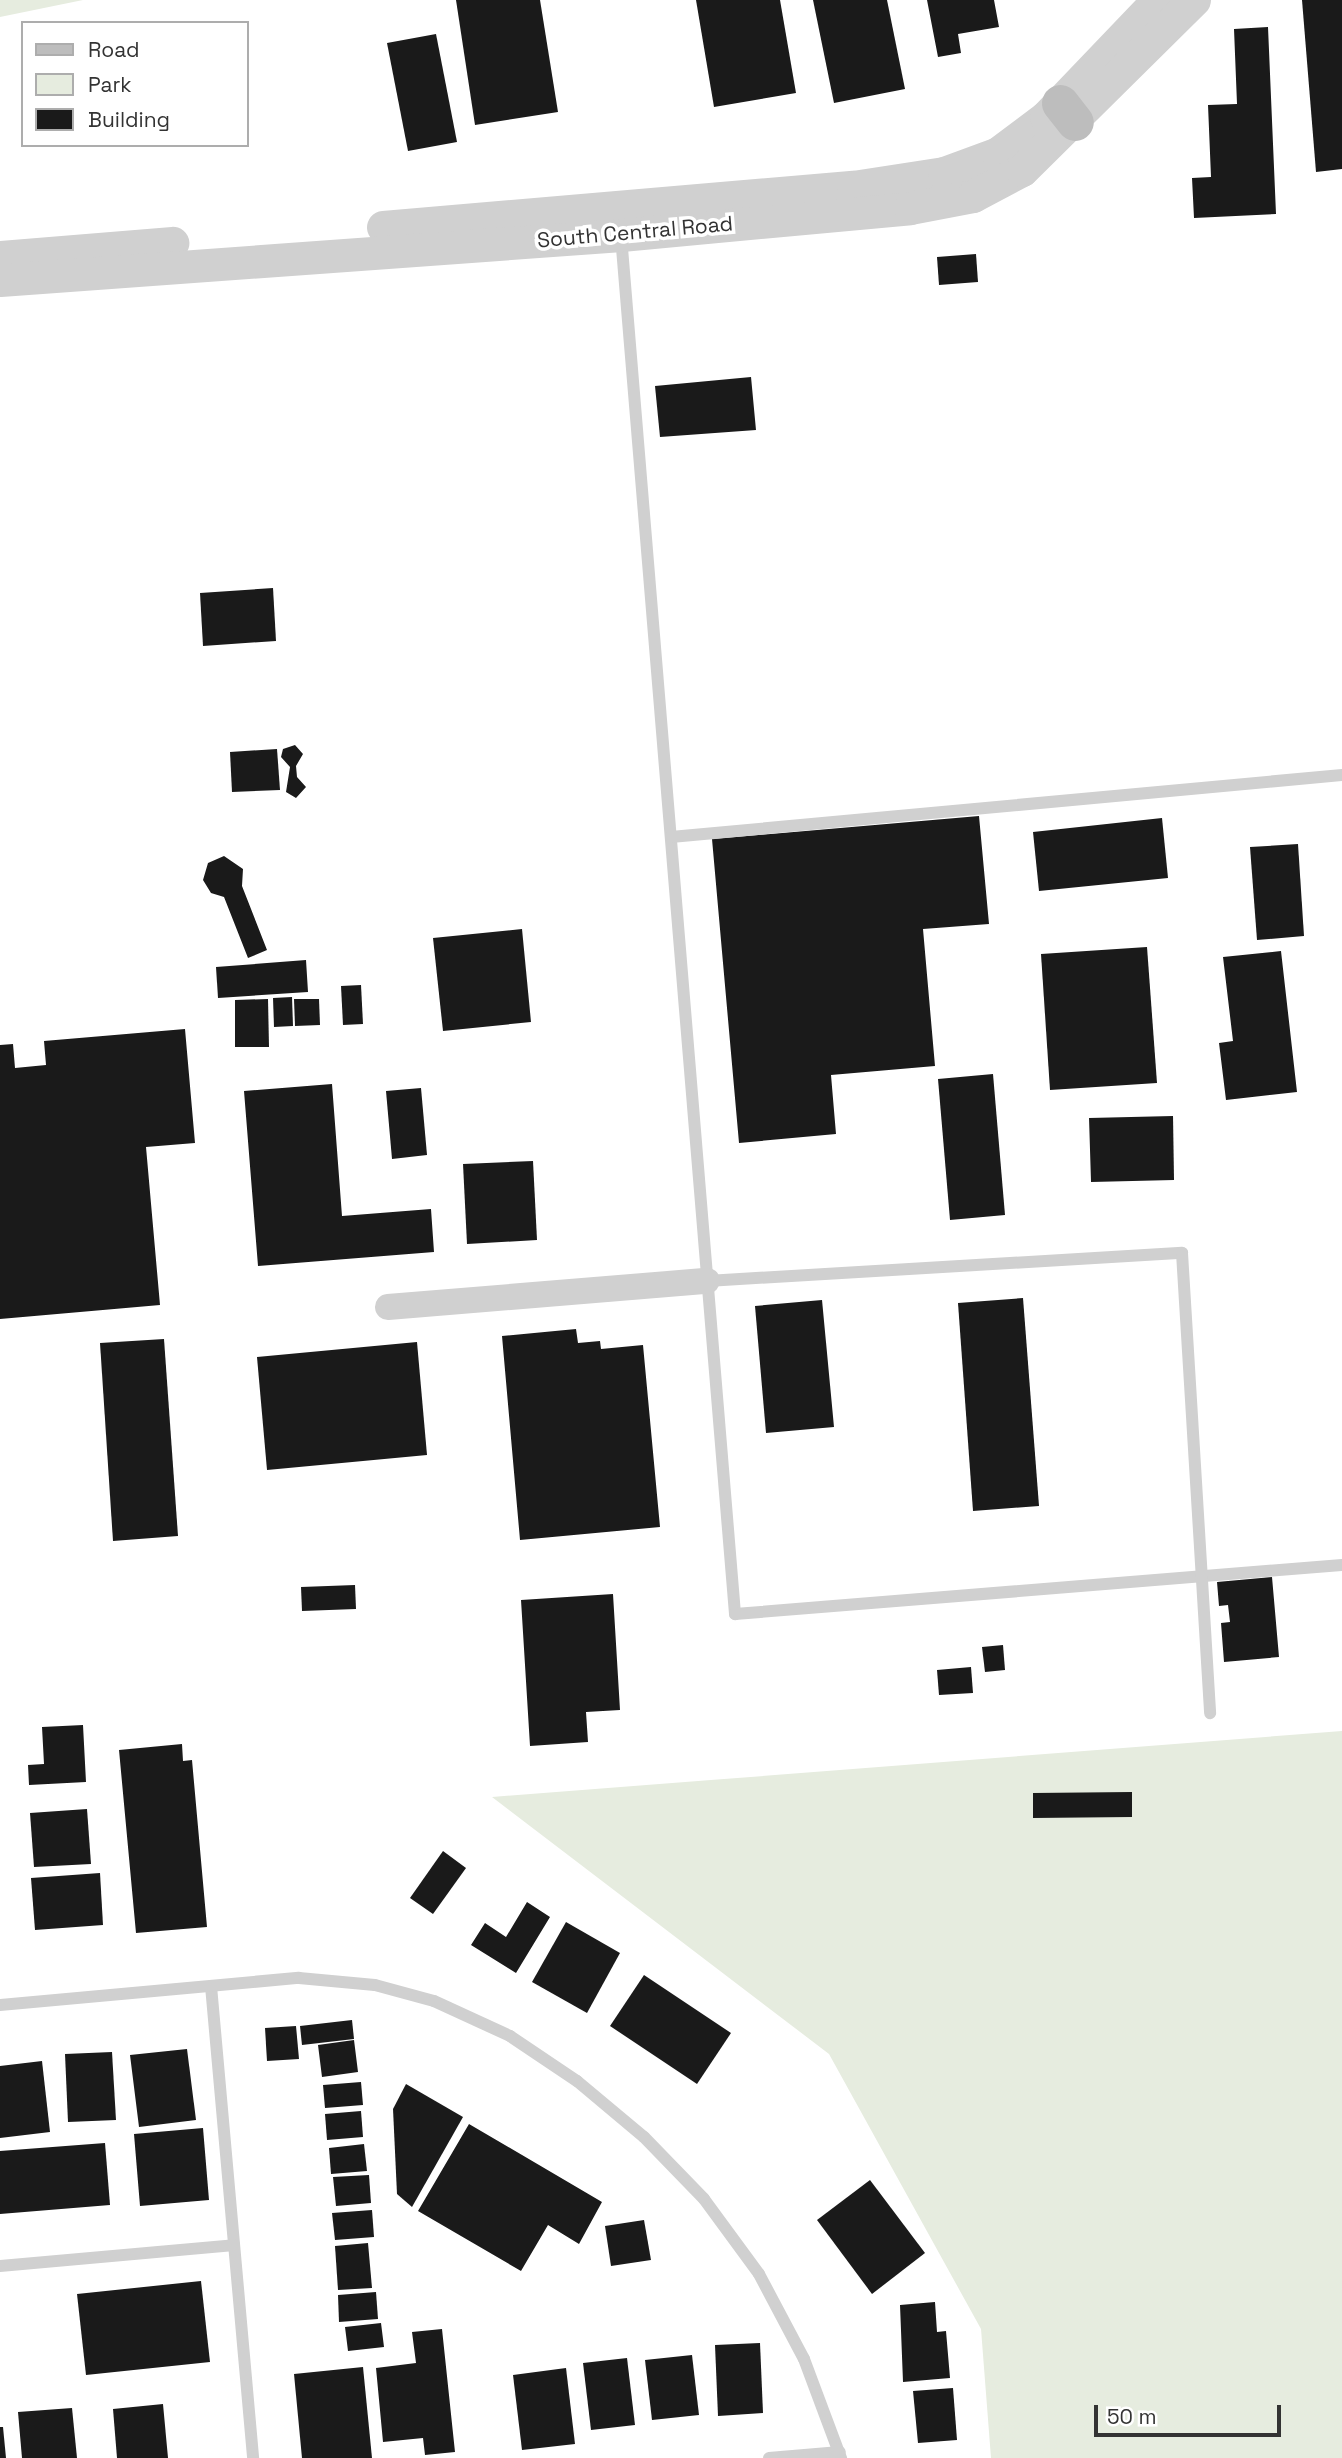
<!DOCTYPE html>
<html>
<head>
<meta charset="utf-8">
<style>
	body { margin:0 }
	#map { position:relative; width:1342px; height:2458px; overflow:hidden; background:#fff; font-family:"Space Grotesk",sans-serif }
	div>[style] { position:absolute }
	.green>* { inset:0; background:#e6ecdf }
	.building>* { inset:0; background:#1a1a1a }
	.service>* { height:12px; margin:-6px; padding:0 6px; transform-origin:6px; border-radius:6px; background:#d0d0d0 }
	.minor>* { height:26px; margin:-13px; padding:0 13px; transform-origin:13px; border-radius:13px; background:#d0d0d0 }
	.tertiary>* { height:33px; margin:-16.5px; padding:0 16.5px; transform-origin:16.5px; border-radius:16.5px; background:#d0d0d0 }
	.secondary>* { height:37px; margin:-18.5px; padding:0 18.5px; transform-origin:18.5px; border-radius:18.5px; background:#bdbdbd }
	span { translate:-50% -50%; white-space:nowrap; text-align:center; line-height:1.15; -webkit-text-stroke:7px #fff; paint-order:stroke }
	.street-label { font-size:21px; color:#333 }
	.legend { position:absolute; left:21px; top:21px; width:228px; height:126px; box-sizing:border-box; background:#fff; border:2px solid #adadad; margin:0; padding:9px 12px; list-style:none; font-size:21px; color:#333 }
	.legend li { display:flex; align-items:center; gap:14px; height:35px }
	.legend b { width:35px; border:2px solid #adadad }
	.scale { position:absolute; left:1094px; top:2405px; width:187px; height:32px; box-sizing:border-box; border:4px solid #333; border-top:0; padding-left:9px; font-size:21px; line-height:24px; white-space:nowrap; color:#333; -webkit-text-stroke:5px #fff; paint-order:stroke }
</style>
</head>
<body>
<div id="map">
	<div class="green">
		<div style="clip-path:polygon(0 0,83px 0,0 17px)"></div>
		<div style="clip-path:polygon(1342px 1731px,1342px 2458px,991px 2458px,981px 2329px,829px 2054px,492px 1797px)"></div>
	</div>
	<div class="building">
		<div style="clip-path:polygon(456px 0,540px 0,558px 112px,475px 125px)"></div>
		<div style="clip-path:polygon(696px 0,780px 0,796px 93px,714px 107px)"></div>
		<div style="clip-path:polygon(813px 0,887px 0,905px 89px,834px 103px)"></div>
		<div style="clip-path:polygon(927px 0,994px 0,999px 27px,958px 34px,961px 53px,938px 57px)"></div>
		<div style="clip-path:polygon(1302px 0,1342px 0,1342px 169px,1316px 172px)"></div>
		<div style="clip-path:polygon(1268px 27px,1276px 214px,1194px 218px,1192px 178px,1211px 177px,1208px 105px,1237px 104px,1234px 29px)"></div>
		<div style="clip-path:polygon(436px 34px,457px 142px,408px 151px,387px 43px)"></div>
		<div style="clip-path:polygon(976px 254px,978px 282px,939px 285px,937px 257px)"></div>
		<div style="clip-path:polygon(751px 377px,756px 430px,660px 437px,655px 386px)"></div>
		<div style="clip-path:polygon(273px 588px,276px 641px,203px 646px,200px 593px)"></div>
		<div style="clip-path:polygon(295px 745px,303px 754px,296px 766px,297px 777px,306px 787px,296px 798px,286px 792px,290px 767px,281px 757px,283px 749px)"></div>
		<div style="clip-path:polygon(277px 749px,280px 790px,232px 792px,230px 752px)"></div>
		<div style="clip-path:polygon(979px 816px,989px 924px,923px 929px,935px 1066px,831px 1075px,836px 1134px,739px 1143px,712px 839px)"></div>
		<div style="clip-path:polygon(1162px 818px,1168px 878px,1039px 891px,1033px 832px)"></div>
		<div style="clip-path:polygon(1298px 844px,1304px 936px,1257px 940px,1250px 847px)"></div>
		<div style="clip-path:polygon(224px 856px,243px 869px,242px 886px,267px 950px,248px 958px,224px 897px,211px 893px,203px 880px,208px 863px)"></div>
		<div style="clip-path:polygon(522px 929px,531px 1022px,443px 1031px,433px 938px)"></div>
		<div style="clip-path:polygon(1147px 947px,1157px 1083px,1050px 1090px,1041px 954px)"></div>
		<div style="clip-path:polygon(1281px 951px,1297px 1092px,1226px 1100px,1219px 1043px,1233px 1041px,1223px 957px)"></div>
		<div style="clip-path:polygon(306px 960px,308px 992px,218px 998px,216px 967px)"></div>
		<div style="clip-path:polygon(361px 985px,363px 1024px,343px 1025px,341px 986px)"></div>
		<div style="clip-path:polygon(292px 997px,293px 1026px,274px 1027px,273px 998px)"></div>
		<div style="clip-path:polygon(268px 999px,269px 1047px,235px 1047px,235px 1000px)"></div>
		<div style="clip-path:polygon(294px 999px,319px 999px,320px 1025px,295px 1026px)"></div>
		<div style="clip-path:polygon(185px 1029px,195px 1143px,146px 1147px,160px 1305px,0 1319px,0 1045px,13px 1044px,15px 1068px,46px 1065px,44px 1041px)"></div>
		<div style="clip-path:polygon(993px 1074px,1005px 1215px,950px 1220px,938px 1079px)"></div>
		<div style="clip-path:polygon(332px 1084px,342px 1216px,431px 1209px,434px 1252px,258px 1266px,244px 1091px)"></div>
		<div style="clip-path:polygon(421px 1088px,427px 1155px,392px 1159px,386px 1091px)"></div>
		<div style="clip-path:polygon(1173px 1116px,1174px 1180px,1091px 1182px,1089px 1118px)"></div>
		<div style="clip-path:polygon(533px 1161px,537px 1240px,467px 1244px,463px 1164px)"></div>
		<div style="clip-path:polygon(1023px 1298px,1039px 1506px,973px 1511px,958px 1303px)"></div>
		<div style="clip-path:polygon(822px 1300px,834px 1427px,766px 1433px,755px 1306px)"></div>
		<div style="clip-path:polygon(576px 1329px,578px 1343px,600px 1341px,601px 1349px,643px 1345px,660px 1527px,520px 1540px,502px 1336px)"></div>
		<div style="clip-path:polygon(164px 1339px,178px 1536px,113px 1541px,100px 1343px)"></div>
		<div style="clip-path:polygon(417px 1342px,427px 1455px,267px 1470px,257px 1357px)"></div>
		<div style="clip-path:polygon(1272px 1577px,1279px 1657px,1224px 1662px,1221px 1623px,1230px 1622px,1228px 1605px,1219px 1606px,1217px 1582px)"></div>
		<div style="clip-path:polygon(355px 1585px,356px 1609px,302px 1611px,301px 1587px)"></div>
		<div style="clip-path:polygon(613px 1594px,620px 1710px,586px 1712px,588px 1742px,530px 1746px,521px 1600px)"></div>
		<div style="clip-path:polygon(1003px 1645px,1005px 1670px,985px 1672px,982px 1647px)"></div>
		<div style="clip-path:polygon(971px 1667px,973px 1693px,939px 1695px,937px 1670px)"></div>
		<div style="clip-path:polygon(83px 1725px,86px 1782px,29px 1785px,28px 1765px,44px 1764px,42px 1727px)"></div>
		<div style="clip-path:polygon(182px 1744px,183px 1761px,192px 1760px,207px 1927px,136px 1933px,119px 1750px)"></div>
		<div style="clip-path:polygon(1132px 1792px,1132px 1817px,1033px 1818px,1033px 1793px)"></div>
		<div style="clip-path:polygon(87px 1809px,91px 1864px,34px 1867px,30px 1813px)"></div>
		<div style="clip-path:polygon(443px 1851px,466px 1868px,433px 1914px,410px 1898px)"></div>
		<div style="clip-path:polygon(100px 1873px,103px 1925px,35px 1930px,31px 1878px)"></div>
		<div style="clip-path:polygon(527px 1902px,550px 1917px,516px 1973px,471px 1945px,485px 1923px,506px 1937px)"></div>
		<div style="clip-path:polygon(566px 1922px,620px 1953px,587px 2013px,532px 1982px)"></div>
		<div style="clip-path:polygon(644px 1975px,731px 2033px,697px 2084px,610px 2026px)"></div>
		<div style="clip-path:polygon(352px 2020px,354px 2039px,302px 2045px,300px 2026px)"></div>
		<div style="clip-path:polygon(296px 2026px,299px 2059px,267px 2061px,265px 2028px)"></div>
		<div style="clip-path:polygon(354px 2040px,358px 2072px,322px 2077px,318px 2045px)"></div>
		<div style="clip-path:polygon(187px 2049px,196px 2120px,139px 2127px,130px 2055px)"></div>
		<div style="clip-path:polygon(112px 2052px,116px 2120px,68px 2122px,65px 2054px)"></div>
		<div style="clip-path:polygon(42px 2061px,50px 2132px,0 2138px,0 2066px)"></div>
		<div style="clip-path:polygon(361px 2082px,363px 2105px,325px 2108px,323px 2085px)"></div>
		<div style="clip-path:polygon(406px 2084px,463px 2117px,412px 2207px,397px 2194px,393px 2109px)"></div>
		<div style="clip-path:polygon(361px 2111px,363px 2137px,327px 2140px,325px 2114px)"></div>
		<div style="clip-path:polygon(469px 2124px,602px 2202px,579px 2244px,548px 2225px,521px 2271px,418px 2211px)"></div>
		<div style="clip-path:polygon(203px 2128px,209px 2200px,140px 2206px,134px 2134px)"></div>
		<div style="clip-path:polygon(105px 2143px,110px 2205px,0 2214px,0 2151px)"></div>
		<div style="clip-path:polygon(364px 2144px,367px 2171px,331px 2174px,329px 2148px)"></div>
		<div style="clip-path:polygon(369px 2175px,371px 2203px,336px 2206px,333px 2177px)"></div>
		<div style="clip-path:polygon(870px 2180px,925px 2253px,872px 2294px,817px 2220px)"></div>
		<div style="clip-path:polygon(372px 2210px,374px 2237px,335px 2240px,332px 2213px)"></div>
		<div style="clip-path:polygon(644px 2220px,651px 2260px,611px 2266px,605px 2226px)"></div>
		<div style="clip-path:polygon(368px 2243px,372px 2288px,338px 2290px,335px 2246px)"></div>
		<div style="clip-path:polygon(201px 2281px,210px 2362px,86px 2375px,77px 2294px)"></div>
		<div style="clip-path:polygon(376px 2292px,378px 2319px,339px 2322px,338px 2295px)"></div>
		<div style="clip-path:polygon(935px 2302px,937px 2332px,946px 2331px,950px 2378px,903px 2382px,900px 2305px)"></div>
		<div style="clip-path:polygon(381px 2323px,384px 2347px,348px 2351px,345px 2327px)"></div>
		<div style="clip-path:polygon(442px 2329px,455px 2452px,425px 2455px,423px 2438px,383px 2442px,376px 2368px,416px 2363px,412px 2332px)"></div>
		<div style="clip-path:polygon(760px 2343px,763px 2413px,718px 2416px,715px 2345px)"></div>
		<div style="clip-path:polygon(692px 2355px,699px 2415px,652px 2420px,645px 2360px)"></div>
		<div style="clip-path:polygon(627px 2358px,635px 2425px,591px 2430px,583px 2363px)"></div>
		<div style="clip-path:polygon(363px 2367px,372px 2458px,302px 2458px,294px 2374px)"></div>
		<div style="clip-path:polygon(566px 2368px,575px 2444px,522px 2450px,513px 2375px)"></div>
		<div style="clip-path:polygon(953px 2388px,957px 2440px,918px 2443px,913px 2391px)"></div>
		<div style="clip-path:polygon(163px 2404px,168px 2458px,117px 2458px,113px 2409px)"></div>
		<div style="clip-path:polygon(72px 2408px,77px 2458px,22px 2458px,18px 2412px)"></div>
		<div style="clip-path:polygon(0 2427px,3px 2427px,6px 2458px,0 2458px)"></div>
	</div>
	<div class="service">
		<div style="left:621px;top:236px;width:1383px;rotate:85.27deg"></div>
		<div style="left:735px;top:1614px;width:609px;rotate:-4.62deg"></div>
		<div style="left:671px;top:837px;width:674px;rotate:-5.28deg"></div>
		<div style="left:707px;top:1281px;width:476px;rotate:-3.4deg"></div>
		<div style="left:1182px;top:1253px;width:461px;rotate:86.5deg"></div>
		<div style="left:211px;top:1986px;width:474px;rotate:84.9deg"></div>
		<div style="left:0;top:2005px;width:300px;rotate:-5.2deg"></div>
		<div style="left:299px;top:1978px;width:76px;rotate:5.3deg"></div>
		<div style="left:375px;top:1985px;width:61px;rotate:15.2deg"></div>
		<div style="left:434px;top:2001px;width:84px;rotate:24.7deg"></div>
		<div style="left:510px;top:2036px;width:81px;rotate:33.9deg"></div>
		<div style="left:577px;top:2081px;width:87px;rotate:39.9deg"></div>
		<div style="left:644px;top:2137px;width:86px;rotate:45.9deg"></div>
		<div style="left:704px;top:2199px;width:93px;rotate:53.7deg"></div>
		<div style="left:759px;top:2274px;width:96px;rotate:62.1deg"></div>
		<div style="left:804px;top:2359px;width:106px;rotate:69.5deg"></div>
		<div style="left:0;top:2266px;width:235px;rotate:-5.1deg"></div>
		<div style="left:769px;top:2458px;width:71px;rotate:-4.8deg"></div>
	</div>
	<div class="minor">
		<div style="left:388px;top:1307px;width:320px;rotate:-4.7deg"></div>
	</div>
	<div class="tertiary">
		<div style="left:383px;top:227px;width:472px;rotate:-4.9deg"></div>
		<div style="left:853px;top:187px;width:92px;rotate:-8.7deg"></div>
		<div style="left:944px;top:173px;width:58px;rotate:-20.3deg"></div>
		<div style="left:998px;top:153px;width:60px;rotate:-36.9deg"></div>
		<div style="left:1046px;top:117px;width:162px;rotate:-46.3deg"></div>
		<div style="left:0;top:257px;width:173px;rotate:-4.7deg"></div>
		<div style="left:0;top:280px;width:623px;rotate:-4.14deg"></div>
		<div style="left:621px;top:235px;width:290px;rotate:-5.3deg"></div>
		<div style="left:910px;top:208px;width:64px;rotate:-10.8deg"></div>
		<div style="left:973px;top:196px;width:55px;rotate:-28deg"></div>
		<div style="left:1022px;top:170px;width:242px;rotate:-44.7deg"></div>
	</div>
	<div class="secondary">
		<div style="left:1060px;top:103px;width:24px;rotate:52deg"></div>
	</div>
	<div class="street-label">
		<span style="left:635px;top:232px;rotate:-5deg">South Central Road</span>
	</div>
	<ul class="legend">
	<li><b style="height:9px;background:#bdbdbd"></b>Road</li>
	<li><b style="height:19px;background:#e6ecdf"></b>Park</li>
	<li><b style="height:19px;background:#1a1a1a"></b>Building</li>
	</ul>
	<div class="scale">50 m</div>
</div>
</body>
</html>
